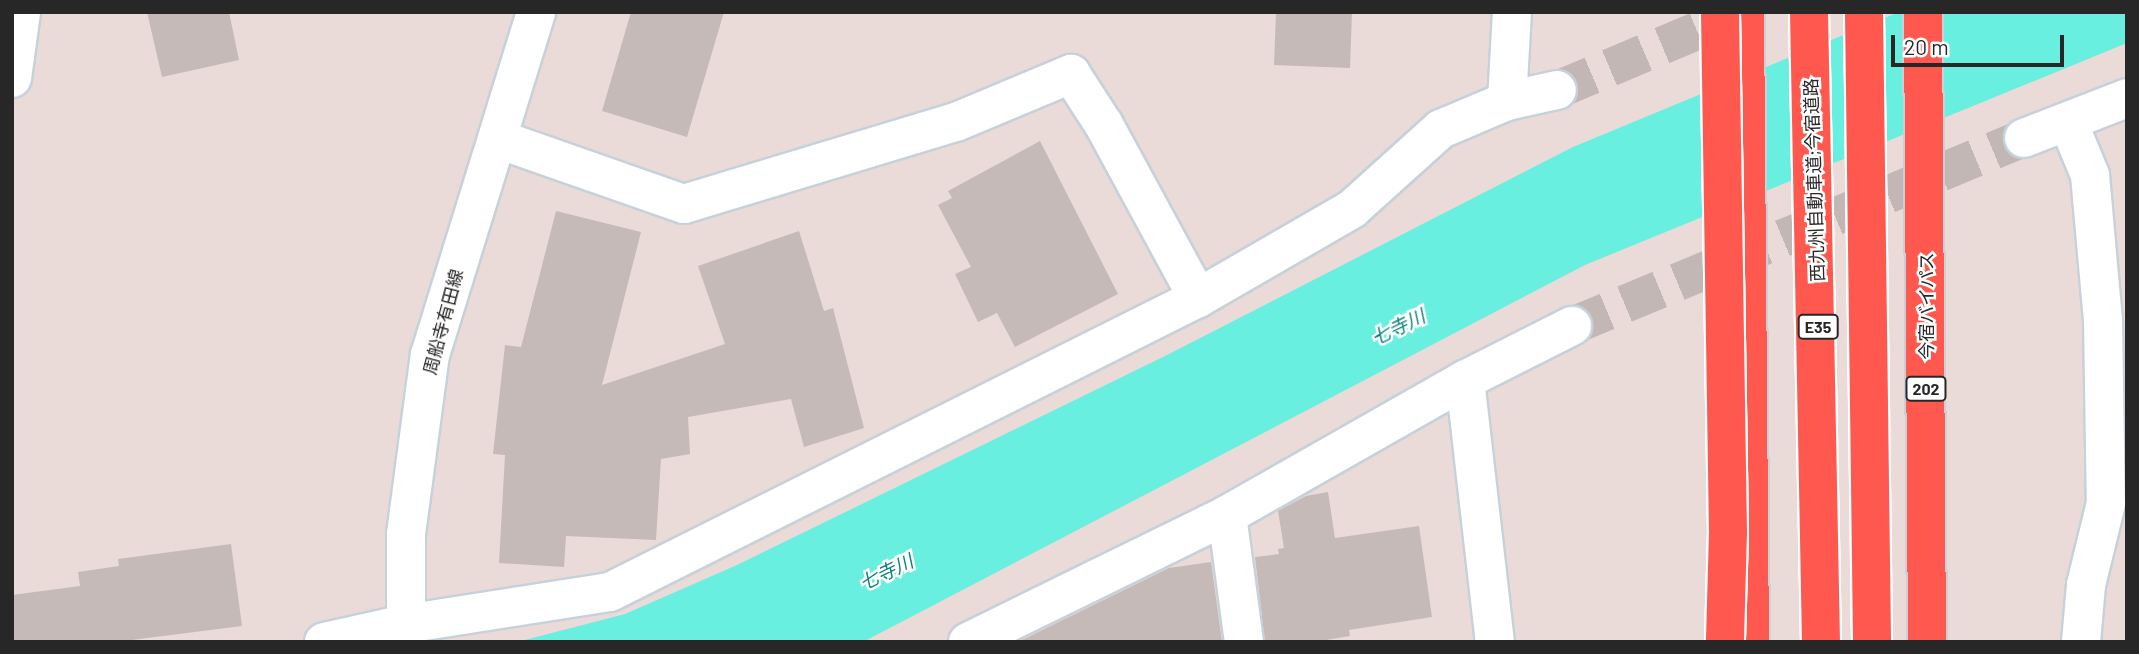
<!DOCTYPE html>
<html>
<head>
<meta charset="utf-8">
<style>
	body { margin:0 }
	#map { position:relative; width:2139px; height:654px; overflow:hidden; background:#eadbd8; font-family:Barlow,"Noto Sans JP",sans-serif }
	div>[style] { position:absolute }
	.water>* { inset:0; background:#68efe0 }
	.building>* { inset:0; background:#c5bab7 }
	.street-tunnel>* { height:38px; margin-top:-19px; transform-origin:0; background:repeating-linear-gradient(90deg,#c3b7b5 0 38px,transparent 0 57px) }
	.roads { filter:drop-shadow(2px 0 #c6d1da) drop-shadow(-2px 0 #c6d1da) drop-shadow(0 2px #c6d1da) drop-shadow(0 -2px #c6d1da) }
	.street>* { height:38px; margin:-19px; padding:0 19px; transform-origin:19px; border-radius:19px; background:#fff }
	.secondary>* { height:38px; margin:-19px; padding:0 19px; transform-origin:19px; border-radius:19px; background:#fff }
	.highway>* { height:38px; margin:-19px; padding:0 19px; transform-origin:19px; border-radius:19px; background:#ff584e }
	.bridges { filter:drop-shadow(2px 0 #fff) drop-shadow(-2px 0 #fff) drop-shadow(0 2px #fff) drop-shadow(0 -2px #fff) }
	.highway-bridge>* { height:38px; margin:-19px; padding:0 19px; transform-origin:19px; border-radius:19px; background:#ff584e }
	span { translate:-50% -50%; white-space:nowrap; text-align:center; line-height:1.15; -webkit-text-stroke:5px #fff; paint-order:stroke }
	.shield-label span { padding:2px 5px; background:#fff; border:2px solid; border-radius:5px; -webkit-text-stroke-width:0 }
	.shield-label { font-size:16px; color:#272727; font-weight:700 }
	.street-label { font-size:18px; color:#272727 }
	.water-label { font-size:19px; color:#0d827e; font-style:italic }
	.frame { position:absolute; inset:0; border:14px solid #272727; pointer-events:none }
	.scale { position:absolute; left:1891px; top:35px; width:173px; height:32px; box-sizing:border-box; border:4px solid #272727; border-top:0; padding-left:9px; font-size:21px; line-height:24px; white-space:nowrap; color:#272727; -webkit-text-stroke:5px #fff; paint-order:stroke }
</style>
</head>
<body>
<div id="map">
	<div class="water">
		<div style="clip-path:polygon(1899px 12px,2127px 12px,2127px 43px,1585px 265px,863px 642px,517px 642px,625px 614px,737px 565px,1165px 356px,1573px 147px)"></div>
	</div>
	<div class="building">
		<div style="clip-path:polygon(147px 12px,229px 12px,239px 60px,162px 77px)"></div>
		<div style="clip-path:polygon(631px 12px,724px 12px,687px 137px,602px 111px)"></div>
		<div style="clip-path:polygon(1276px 12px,1352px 12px,1350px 68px,1274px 65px)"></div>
		<div style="clip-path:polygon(1040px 141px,1118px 294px,1015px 347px,997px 313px,978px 322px,955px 274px,971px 267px,938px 205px,952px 198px,948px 191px)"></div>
		<div style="clip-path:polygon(556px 211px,641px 232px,602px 385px,725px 344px,698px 266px,799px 231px,824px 311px,833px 308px,864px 428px,804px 447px,791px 399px,688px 417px,690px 454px,661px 459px,656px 540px,566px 536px,564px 567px,499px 563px,505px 455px,493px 454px,505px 345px,521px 347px)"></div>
		<div style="clip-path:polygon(1328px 492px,1335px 538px,1419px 526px,1432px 617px,1349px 630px,1350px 636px,1314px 642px,1265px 642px,1255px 557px,1279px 554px,1278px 549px,1284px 548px,1278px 511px,1306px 496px)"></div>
		<div style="clip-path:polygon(231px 544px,242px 626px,116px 642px,12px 642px,12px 595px,80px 586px,78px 572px,119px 566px,118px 559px)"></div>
		<div style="clip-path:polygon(1211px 562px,1222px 642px,1018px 642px,1169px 568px)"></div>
	</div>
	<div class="street-tunnel">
		<div style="left:1557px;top:90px;width:201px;rotate:-22.9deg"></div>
		<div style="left:1572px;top:326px;width:490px;rotate:-22.6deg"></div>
	</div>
	<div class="roads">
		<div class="street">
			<div style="left:12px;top:78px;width:67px;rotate:-82.2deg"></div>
			<div style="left:1507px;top:101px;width:89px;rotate:-86.8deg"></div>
			<div style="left:2068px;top:122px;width:57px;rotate:67.5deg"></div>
			<div style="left:2090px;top:175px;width:147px;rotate:84.9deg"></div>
			<div style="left:2103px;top:321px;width:182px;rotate:89.1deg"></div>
			<div style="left:2106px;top:503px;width:84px;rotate:103.7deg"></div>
			<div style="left:2086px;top:585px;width:57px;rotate:95deg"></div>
			<div style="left:2024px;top:138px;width:110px;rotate:-21.2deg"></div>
			<div style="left:498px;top:139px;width:197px;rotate:19.3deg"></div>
			<div style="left:684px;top:204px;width:284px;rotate:-16.8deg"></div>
			<div style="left:956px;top:122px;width:125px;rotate:-22.7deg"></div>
			<div style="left:1071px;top:74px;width:61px;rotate:57.1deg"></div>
			<div style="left:1104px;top:125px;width:197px;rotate:61.5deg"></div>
			<div style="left:1465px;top:380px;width:264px;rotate:83.5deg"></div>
			<div style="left:1227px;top:515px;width:128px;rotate:82.4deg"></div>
			<div style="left:324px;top:642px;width:83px;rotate:-12.5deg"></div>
			<div style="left:405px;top:624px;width:207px;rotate:-8.9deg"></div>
			<div style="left:610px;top:592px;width:657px;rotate:-26.57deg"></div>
			<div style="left:1198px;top:298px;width:178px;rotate:-30deg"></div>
			<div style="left:1352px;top:209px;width:120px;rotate:-42deg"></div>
			<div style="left:1441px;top:129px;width:72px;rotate:-23deg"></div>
			<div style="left:1507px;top:101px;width:51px;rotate:-12.4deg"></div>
			<div style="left:968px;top:642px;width:288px;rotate:-26.1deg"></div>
			<div style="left:1227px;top:515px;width:274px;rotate:-29.6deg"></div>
			<div style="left:1465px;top:380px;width:120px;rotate:-26.8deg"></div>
		</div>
		<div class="secondary">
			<div style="left:406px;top:642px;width:108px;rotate:-90deg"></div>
			<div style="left:406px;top:534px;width:181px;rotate:-82.4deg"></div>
			<div style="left:430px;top:355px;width:359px;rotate:-72.8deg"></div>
		</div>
		<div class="highway">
			<div style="left:1745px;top:12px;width:630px;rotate:89.55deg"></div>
			<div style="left:1923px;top:12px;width:630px;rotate:89.64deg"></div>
		</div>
	</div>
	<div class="bridges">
		<div class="highway-bridge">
			<div style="left:1720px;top:12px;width:520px;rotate:89.12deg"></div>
			<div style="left:1728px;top:532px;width:110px;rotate:91.6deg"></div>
			<div style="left:1809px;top:12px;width:630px;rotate:88.91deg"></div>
			<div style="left:1864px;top:12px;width:630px;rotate:89.27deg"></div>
		</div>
	</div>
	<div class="shield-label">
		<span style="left:1818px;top:327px">E35</span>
		<span style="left:1926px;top:389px">202</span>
	</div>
	<div class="street-label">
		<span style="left:1814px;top:180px;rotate:-92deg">西九州自動車道;今宿道路</span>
		<span style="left:1926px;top:306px;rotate:-90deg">今宿バイパス</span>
		<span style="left:443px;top:322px;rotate:-75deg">周船寺有田線</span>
	</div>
	<div class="water-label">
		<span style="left:1398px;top:327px;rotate:-26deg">七寺川</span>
		<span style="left:886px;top:572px;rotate:-26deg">七寺川</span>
	</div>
	<div class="frame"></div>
	<div class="scale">20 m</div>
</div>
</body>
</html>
